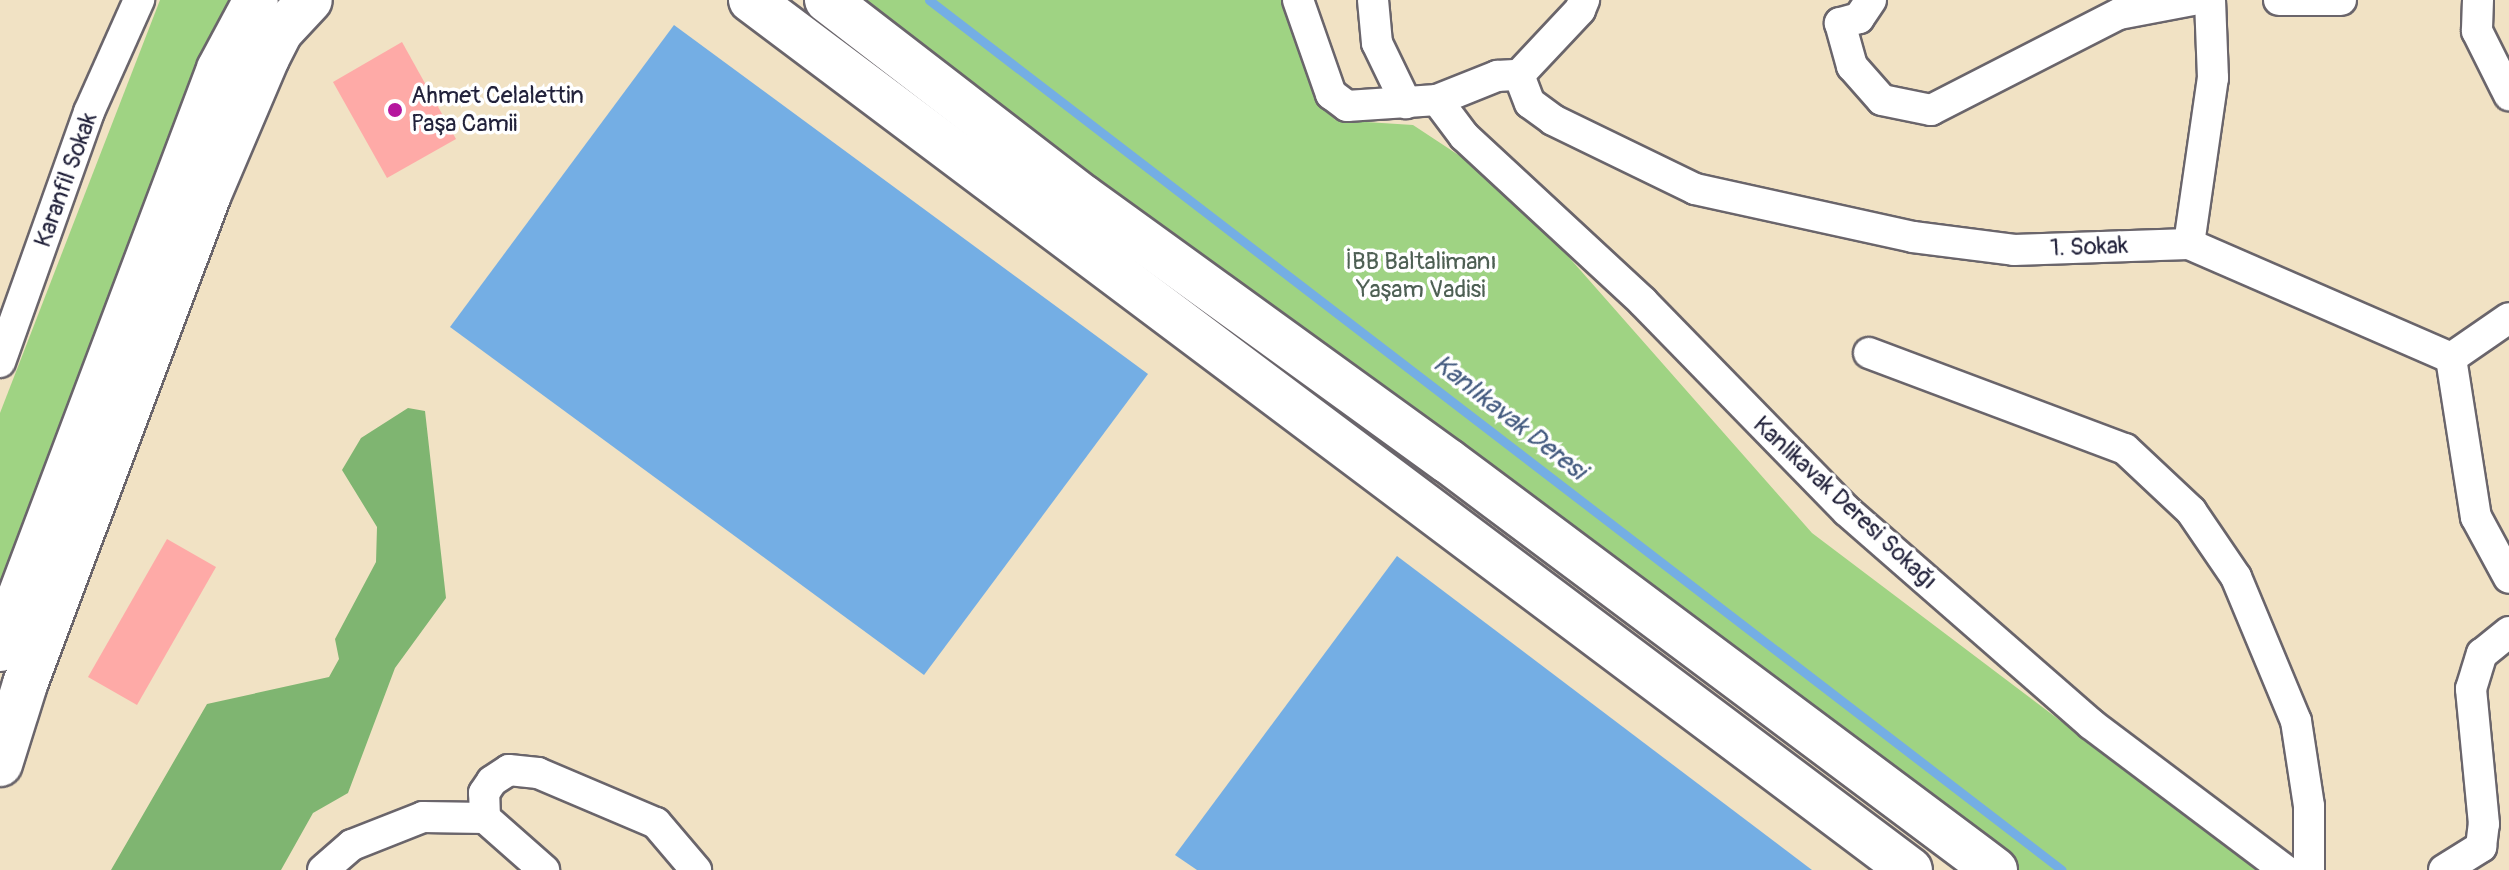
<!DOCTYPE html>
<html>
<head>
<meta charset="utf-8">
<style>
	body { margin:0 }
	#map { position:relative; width:2509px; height:870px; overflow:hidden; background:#f1e2c4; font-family:Pangolin,sans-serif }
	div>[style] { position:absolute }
	.green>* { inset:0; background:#9fd383 }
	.forest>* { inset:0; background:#7fb571 }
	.water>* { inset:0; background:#74aee4 }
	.stream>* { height:9px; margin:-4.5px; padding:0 4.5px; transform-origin:4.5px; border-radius:4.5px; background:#74aee4 }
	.building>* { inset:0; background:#feaaa7 }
	.roads { filter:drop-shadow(2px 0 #6a656b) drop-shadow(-2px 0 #6a656b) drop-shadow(0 2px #6a656b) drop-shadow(0 -2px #6a656b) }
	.minor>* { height:30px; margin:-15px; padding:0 15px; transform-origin:15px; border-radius:15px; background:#fff }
	.primary>* { height:44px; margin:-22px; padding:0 22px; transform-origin:22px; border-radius:22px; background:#fff }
	.dots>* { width:22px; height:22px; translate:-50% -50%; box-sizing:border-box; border:4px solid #fff; border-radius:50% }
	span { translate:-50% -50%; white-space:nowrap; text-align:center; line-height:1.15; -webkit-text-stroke:7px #fff; paint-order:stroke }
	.poi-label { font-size:24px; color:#22223b }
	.left { translate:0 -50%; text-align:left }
	.street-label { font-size:24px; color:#22223b }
	.park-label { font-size:24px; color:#4e6054 }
	.water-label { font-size:26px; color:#435a7f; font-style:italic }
</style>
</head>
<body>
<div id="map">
	<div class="green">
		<div style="clip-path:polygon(160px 0,239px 0,0 607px,0 413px)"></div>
		<div style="clip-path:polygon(850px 0,1288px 0,1335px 120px,1413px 125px,1507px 187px,1812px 533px,2074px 731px,2272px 870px,2014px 870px)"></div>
	</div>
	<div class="forest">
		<div style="clip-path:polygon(408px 408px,425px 411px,446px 598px,395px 668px,348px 793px,313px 813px,281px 870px,111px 870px,207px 704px,329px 677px,339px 659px,335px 639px,376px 562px,377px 527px,342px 470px,361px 438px)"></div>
	</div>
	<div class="water">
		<div style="clip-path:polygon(674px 25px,1148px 374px,924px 675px,450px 327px)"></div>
		<div style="clip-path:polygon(1397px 556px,1812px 870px,1197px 870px,1175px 855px)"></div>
	</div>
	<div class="stream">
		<div style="left:929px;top:0;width:1428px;rotate:37.52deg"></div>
	</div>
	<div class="building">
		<div style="clip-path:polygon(402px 42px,456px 139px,387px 178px,333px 82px)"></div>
		<div style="clip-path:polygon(167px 539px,216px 567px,137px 705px,88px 677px)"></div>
	</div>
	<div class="roads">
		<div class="minor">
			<div style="left:1298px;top:0;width:100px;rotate:70.7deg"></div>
			<div style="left:1331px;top:94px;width:20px;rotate:37deg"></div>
			<div style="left:1347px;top:106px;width:90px;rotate:-3.8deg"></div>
			<div style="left:1437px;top:100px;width:65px;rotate:-21.8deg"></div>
			<div style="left:1497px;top:76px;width:22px;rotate:-3deg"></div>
			<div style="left:1519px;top:75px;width:89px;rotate:-46.8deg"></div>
			<div style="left:1580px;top:10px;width:11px;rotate:-68deg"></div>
			<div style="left:1373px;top:0;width:43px;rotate:84.7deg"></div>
			<div style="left:1377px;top:43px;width:67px;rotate:64.2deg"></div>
			<div style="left:1871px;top:0;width:22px;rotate:124deg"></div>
			<div style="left:1859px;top:18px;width:20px;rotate:165deg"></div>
			<div style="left:1840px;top:23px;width:45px;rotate:74.4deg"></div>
			<div style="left:1852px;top:66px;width:45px;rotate:48.6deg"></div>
			<div style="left:1882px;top:100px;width:50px;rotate:11.5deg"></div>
			<div style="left:1931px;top:110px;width:211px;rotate:-27.1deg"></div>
			<div style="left:2119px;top:14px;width:75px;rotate:-10.7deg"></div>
			<div style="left:2279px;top:0;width:62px"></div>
			<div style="left:2478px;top:0;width:31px;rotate:92deg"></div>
			<div style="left:2477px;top:31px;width:72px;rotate:63.4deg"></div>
			<div style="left:1519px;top:75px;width:30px;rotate:69deg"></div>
			<div style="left:1530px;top:103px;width:29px;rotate:36deg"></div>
			<div style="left:1553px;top:120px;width:158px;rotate:25.9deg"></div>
			<div style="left:1695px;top:189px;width:223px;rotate:12.4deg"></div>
			<div style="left:1913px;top:237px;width:102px;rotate:7.3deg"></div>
			<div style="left:2014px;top:250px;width:175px;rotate:-2deg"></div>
			<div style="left:2189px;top:244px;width:286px;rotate:23.5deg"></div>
			<div style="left:1437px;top:100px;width:45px;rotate:53.1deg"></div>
			<div style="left:1464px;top:136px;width:244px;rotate:42.8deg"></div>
			<div style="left:1643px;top:302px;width:292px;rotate:45.7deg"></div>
			<div style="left:1847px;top:511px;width:324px;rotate:41.1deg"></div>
			<div style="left:2091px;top:724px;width:243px;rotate:37deg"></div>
			<div style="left:2189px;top:244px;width:168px;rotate:-81.8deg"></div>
			<div style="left:2213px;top:78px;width:78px;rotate:-92.2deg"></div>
			<div style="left:1869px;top:353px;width:273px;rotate:20.6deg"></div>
			<div style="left:2125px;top:449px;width:91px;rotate:43.2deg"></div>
			<div style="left:2191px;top:511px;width:80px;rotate:55.7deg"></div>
			<div style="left:2236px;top:577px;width:156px;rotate:67.4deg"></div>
			<div style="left:2296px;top:721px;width:86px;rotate:81.3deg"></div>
			<div style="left:2309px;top:806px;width:64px;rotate:90deg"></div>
			<div style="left:2451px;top:358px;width:161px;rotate:81.1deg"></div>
			<div style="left:2476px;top:517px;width:69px;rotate:61.6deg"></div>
			<div style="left:2451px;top:358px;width:70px;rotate:-34.6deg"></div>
			<div style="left:0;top:362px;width:265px;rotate:-70.4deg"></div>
			<div style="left:89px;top:112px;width:123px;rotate:-65.9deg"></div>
			<div style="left:485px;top:818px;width:25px;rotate:-92deg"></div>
			<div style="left:484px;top:793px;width:14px;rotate:-56deg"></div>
			<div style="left:492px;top:781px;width:20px;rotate:-33deg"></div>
			<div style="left:509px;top:770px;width:29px;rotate:6deg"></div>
			<div style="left:538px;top:773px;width:128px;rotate:23deg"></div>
			<div style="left:656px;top:823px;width:62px;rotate:49.6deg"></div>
			<div style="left:323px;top:870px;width:38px;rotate:-41deg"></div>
			<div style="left:352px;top:845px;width:76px;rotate:-21.5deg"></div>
			<div style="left:423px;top:817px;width:62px;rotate:0.9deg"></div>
			<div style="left:485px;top:818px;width:79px;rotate:41.4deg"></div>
			<div style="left:2444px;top:870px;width:44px;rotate:-31.9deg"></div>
			<div style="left:2481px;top:847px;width:23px;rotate:-83deg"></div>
			<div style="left:2484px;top:824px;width:136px;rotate:-95.5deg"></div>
			<div style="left:2471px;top:689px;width:37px;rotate:-73deg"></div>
			<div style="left:2482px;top:654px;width:35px;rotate:-39deg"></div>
		</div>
		<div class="primary">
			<div style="left:751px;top:0;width:1449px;rotate:36.89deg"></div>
			<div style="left:827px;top:0;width:323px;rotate:37.6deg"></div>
			<div style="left:1083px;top:197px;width:450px;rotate:35.9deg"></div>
			<div style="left:1448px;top:461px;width:683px;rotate:36.79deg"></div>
			<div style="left:0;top:649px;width:620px;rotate:-69.31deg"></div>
			<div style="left:219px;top:69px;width:78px;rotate:-61.8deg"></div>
			<div style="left:0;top:764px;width:84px;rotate:-72.6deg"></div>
			<div style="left:25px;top:684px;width:523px;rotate:-69.42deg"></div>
			<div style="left:209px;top:194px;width:148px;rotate:-66.9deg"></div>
			<div style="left:267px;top:58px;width:30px;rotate:-63deg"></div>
			<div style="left:281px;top:31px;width:42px;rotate:-46.9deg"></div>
		</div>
	</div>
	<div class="dots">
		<div style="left:395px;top:110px;background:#b5179e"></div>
	</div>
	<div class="poi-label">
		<span class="left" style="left:411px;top:110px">Ahmet Celalettin<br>Paşa Camii</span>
	</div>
	<div class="street-label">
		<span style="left:66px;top:180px;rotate:-70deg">Karanfil Sokak</span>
		<span style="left:2089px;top:247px;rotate:-2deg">1. Sokak</span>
		<span style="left:1845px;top:503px;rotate:43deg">Kanlikavak Deresi Sokağı</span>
	</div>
	<div class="park-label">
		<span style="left:1421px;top:276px">İBB Baltalimanı<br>Yaşam Vadisi</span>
	</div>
	<div class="water-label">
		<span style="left:1509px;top:418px;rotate:38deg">Kanlıkavak Deresi</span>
	</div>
</div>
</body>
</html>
